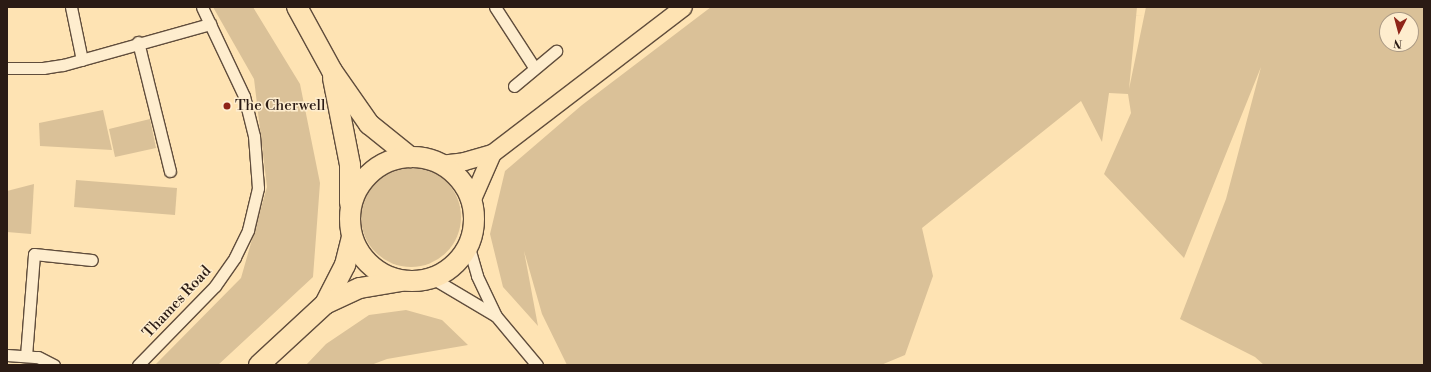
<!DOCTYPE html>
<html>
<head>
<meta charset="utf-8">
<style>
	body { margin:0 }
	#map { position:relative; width:1431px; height:372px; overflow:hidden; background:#fee3b3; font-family:"Libre Bodoni",serif }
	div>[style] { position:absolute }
	.green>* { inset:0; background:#dac198 }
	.round { border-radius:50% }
	.roads { filter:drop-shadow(1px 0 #604d3c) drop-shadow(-1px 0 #604d3c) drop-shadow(0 1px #604d3c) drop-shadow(0 -1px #604d3c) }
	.street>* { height:11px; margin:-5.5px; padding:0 5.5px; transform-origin:5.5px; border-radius:5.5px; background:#feedce }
	.primary>* { height:17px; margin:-8.5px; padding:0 8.5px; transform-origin:8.5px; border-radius:8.5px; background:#fee3b3 }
	.highway>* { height:20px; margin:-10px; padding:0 10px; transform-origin:10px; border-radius:10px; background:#fee3b3 }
	.highway>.ring { margin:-10px; padding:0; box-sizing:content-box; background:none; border:20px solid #fee3b3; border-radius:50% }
	.dots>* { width:11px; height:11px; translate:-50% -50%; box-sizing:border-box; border:2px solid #feedce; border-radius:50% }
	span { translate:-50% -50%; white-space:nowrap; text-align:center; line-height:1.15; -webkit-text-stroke:3px #feedce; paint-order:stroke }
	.poi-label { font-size:15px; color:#2b1b14 }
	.left { translate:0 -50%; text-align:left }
	.street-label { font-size:15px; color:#2b1b14 }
	.frame { position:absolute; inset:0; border:8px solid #2b1b14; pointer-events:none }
	.north { position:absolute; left:1379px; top:12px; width:40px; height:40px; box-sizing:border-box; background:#feedce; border:1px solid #aa9984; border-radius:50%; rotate:186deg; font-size:11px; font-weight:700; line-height:16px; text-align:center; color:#2b1b14 }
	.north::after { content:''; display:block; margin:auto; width:14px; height:18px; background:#8f2418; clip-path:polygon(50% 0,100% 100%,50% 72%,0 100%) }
</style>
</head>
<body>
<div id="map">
	<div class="green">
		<div style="clip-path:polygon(213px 7px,253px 7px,300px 84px,320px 183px,313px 277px,218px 365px,155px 365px,241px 278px,267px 187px,254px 79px)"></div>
		<div style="clip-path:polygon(evenodd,711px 7px,1137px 7px,1129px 89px,1146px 7px,1424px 7px,1424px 365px,1264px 365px,1255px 357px,1180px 319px,1226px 199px,1261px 67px,1184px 258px,1104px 174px,1131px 113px,1128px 94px,1109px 93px,1102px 142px,1081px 101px,922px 228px,933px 276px,905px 355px,881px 365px,567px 365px,542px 314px,524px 251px,538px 326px,503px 287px,490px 234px,505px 171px,582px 105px,711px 7px,1387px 20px,1411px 20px,1411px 44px,1387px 44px,1387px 20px)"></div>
		<div style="clip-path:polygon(103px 110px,112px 150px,40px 146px,39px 123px)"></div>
		<div style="clip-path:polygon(150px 119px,156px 148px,115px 157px,109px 129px)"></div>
		<div class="round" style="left:361px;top:167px;width:100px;height:100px"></div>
		<div style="clip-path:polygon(76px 180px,177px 188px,175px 215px,74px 207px)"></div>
		<div style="clip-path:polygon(34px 184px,31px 234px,7px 232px,7px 191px)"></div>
		<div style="clip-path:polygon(406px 310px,442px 320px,468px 345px,387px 359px,371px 365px,306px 365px,326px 344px,369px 315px)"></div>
	</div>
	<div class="roads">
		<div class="street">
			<div style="left:71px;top:7px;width:54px;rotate:78.3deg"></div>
			<div style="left:495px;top:7px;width:72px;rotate:57deg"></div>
			<div style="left:138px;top:42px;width:133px;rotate:76.1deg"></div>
			<div style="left:7px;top:68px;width:36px"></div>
			<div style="left:43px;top:68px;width:20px;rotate:-9deg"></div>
			<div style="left:63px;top:65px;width:153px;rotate:-15.6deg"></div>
			<div style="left:514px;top:86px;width:55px;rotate:-39.8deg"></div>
			<div style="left:468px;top:244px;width:33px;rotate:74deg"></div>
			<div style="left:477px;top:276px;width:44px;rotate:64.6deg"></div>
			<div style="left:432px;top:278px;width:74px;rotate:30.7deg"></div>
			<div style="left:496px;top:316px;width:64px;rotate:50.1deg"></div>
			<div style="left:7px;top:355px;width:31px;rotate:4deg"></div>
			<div style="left:38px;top:357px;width:18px;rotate:27deg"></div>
			<div style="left:26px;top:356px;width:102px;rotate:-85.5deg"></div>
			<div style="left:34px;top:254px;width:58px;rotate:5.9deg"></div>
			<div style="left:138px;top:365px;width:110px;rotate:-45.7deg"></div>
			<div style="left:215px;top:286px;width:35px;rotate:-55deg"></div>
			<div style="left:235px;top:257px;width:30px;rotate:-64deg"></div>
			<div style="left:248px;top:230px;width:43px;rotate:-76.6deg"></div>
			<div style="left:258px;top:188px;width:52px;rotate:-94.4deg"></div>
			<div style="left:254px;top:136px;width:41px;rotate:-104deg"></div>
			<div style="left:244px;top:96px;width:98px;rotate:-115.3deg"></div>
		</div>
		<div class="primary">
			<div style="left:440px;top:164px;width:24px;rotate:-7deg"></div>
			<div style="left:464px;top:161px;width:29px;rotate:-16deg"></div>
			<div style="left:492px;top:153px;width:240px;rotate:-37.4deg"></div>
			<div style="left:471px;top:201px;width:52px;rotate:-66.4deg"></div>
		</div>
		<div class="highway">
			<div style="left:297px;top:7px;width:73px;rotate:61.3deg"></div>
			<div style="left:332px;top:71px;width:65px;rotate:55.1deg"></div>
			<div style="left:369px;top:124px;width:53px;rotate:38.8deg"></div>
			<div style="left:333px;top:78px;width:89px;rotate:78.9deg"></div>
			<div style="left:350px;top:165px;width:38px;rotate:90deg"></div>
			<div class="ring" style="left:350px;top:157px;width:104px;height:104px"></div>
			<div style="left:325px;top:304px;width:44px;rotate:-62.9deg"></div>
			<div style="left:345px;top:265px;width:29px;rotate:-76deg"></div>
			<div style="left:259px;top:365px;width:90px;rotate:-42.7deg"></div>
			<div style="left:325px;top:304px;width:38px;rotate:-25deg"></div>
			<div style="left:360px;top:288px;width:42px;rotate:-9.7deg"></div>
		</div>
	</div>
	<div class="dots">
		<div style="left:227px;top:106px;background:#8f2418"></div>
	</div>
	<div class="poi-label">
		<span class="left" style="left:235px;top:106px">The Cherwell</span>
	</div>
	<div class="street-label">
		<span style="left:177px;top:302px;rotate:-47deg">Thames Road</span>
	</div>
	<div class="frame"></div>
	<div class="north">N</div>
</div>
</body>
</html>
